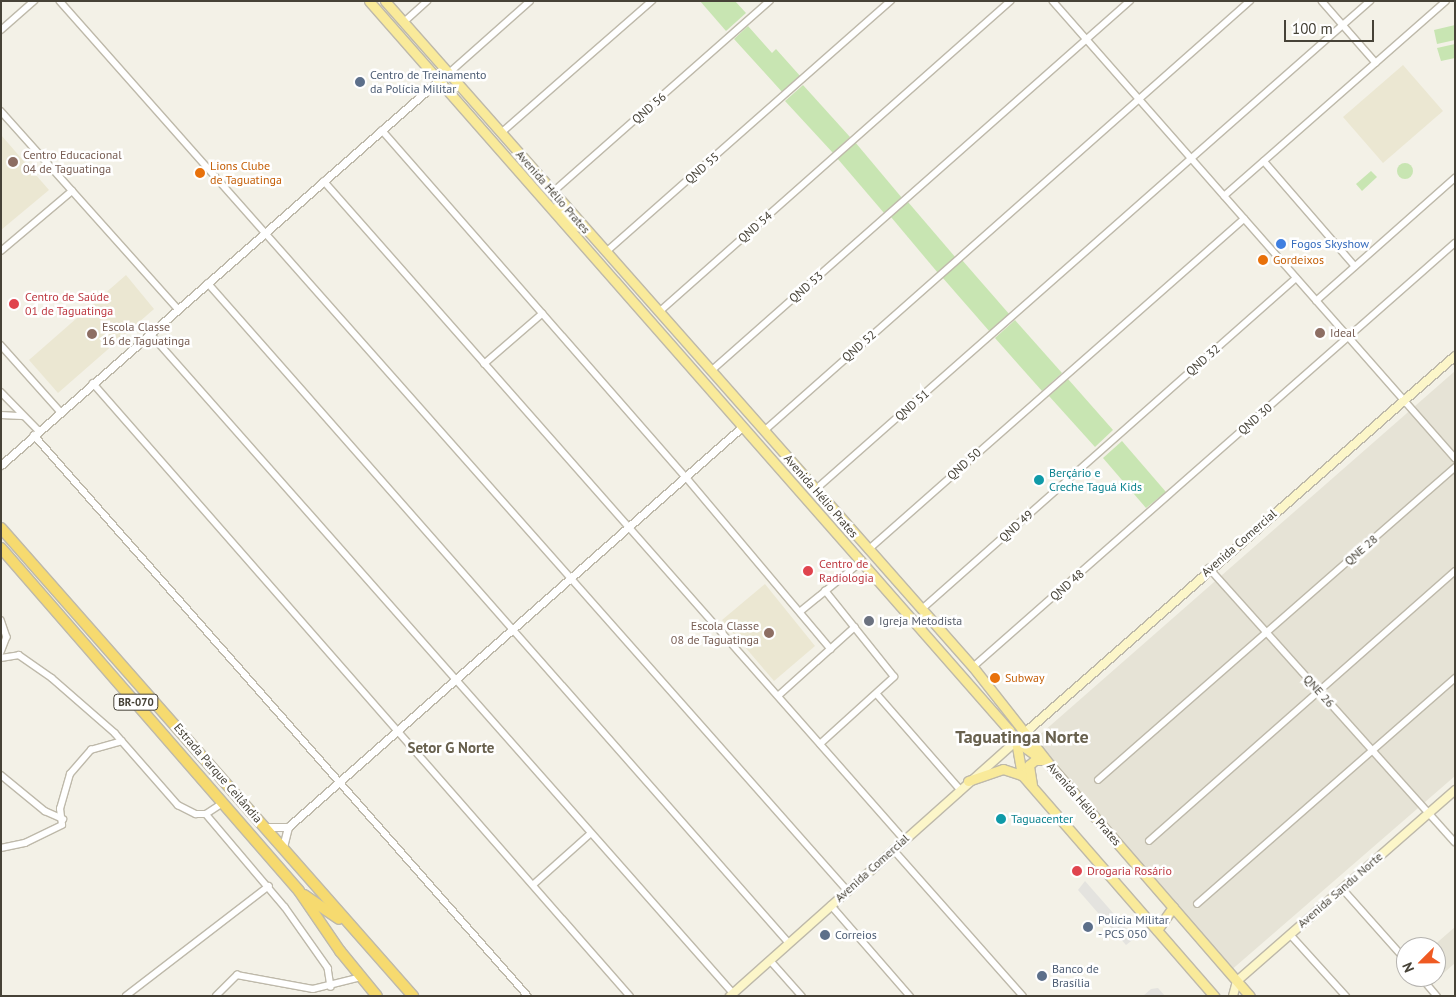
<!DOCTYPE html>
<html>
<head>
<meta charset="utf-8">
<style>
	body { margin:0 }
	#map { position:relative; width:1456px; height:997px; overflow:hidden; background:#f3f1e7; font-family:"PT Sans",sans-serif }
	div>[style] { position:absolute }
	.residential>* { inset:0; background:#e6e3d6 }
	.education>* { inset:0; background:#ebe7d2 }
	.green>* { inset:0; background:#c8e5b2 }
	.round { border-radius:50% }
	.parking>* { inset:0; background:#e4e3df }
	.roads { filter:drop-shadow(1px 0 #beb9aa) drop-shadow(-1px 0 #beb9aa) drop-shadow(0 1px #beb9aa) drop-shadow(0 -1px #beb9aa) }
	.minor>* { height:5.5px; margin:-2.75px; padding:0 2.75px; transform-origin:2.75px; border-radius:2.75px; background:#fff }
	.tertiary>* { height:7px; margin:-3.5px; padding:0 3.5px; transform-origin:3.5px; border-radius:3.5px; background:#fff }
	.secondary>* { height:8px; margin:-4px; padding:0 4px; transform-origin:4px; border-radius:4px; background:#fcf6c9 }
	.primary>* { height:9px; margin:-4.5px; padding:0 4.5px; transform-origin:4.5px; border-radius:4.5px; background:#f9ea9a }
	.motorway>* { height:10px; margin:-5px; padding:0 5px; transform-origin:5px; border-radius:5px; background:#f6da6f }
	.dots>* { width:14px; height:14px; translate:-50% -50%; box-sizing:border-box; border:2px solid #fff; border-radius:50% }
	span { translate:-50% -50%; white-space:nowrap; text-align:center; line-height:1.15; -webkit-text-stroke:5px #fff; paint-order:stroke }
	.shield-label span { padding:1px 4px; background:#fff; border:1px solid; border-radius:4px; -webkit-text-stroke-width:0 }
	.shield-label { font-size:11px; color:#464237; font-weight:700 }
	.service-label { font-size:12px; color:#4e5e75 }
	.left { translate:0 -50%; text-align:left }
	.street-label { font-size:12px; color:#464237 }
	.education-label { font-size:12px; color:#785e54 }
	.right { translate:-100% -50%; text-align:right }
	.food-label { font-size:12px; color:#c56008 }
	.shop-label { font-size:12px; color:#366cbe }
	.health-label { font-size:12px; color:#be3a42 }
	.culture-label { font-size:12px; color:#0d838f }
	.worship-label { font-size:12px; color:#5b616d }
	.quarter-label { font-size:15px; color:#68614e; font-weight:700 }
	.district-label { font-size:18px; color:#68614e; font-weight:700 }
	.frame { position:absolute; inset:0; border:2px solid #464237; pointer-events:none }
	.north { position:absolute; left:1396px; top:937px; width:50px; height:50px; box-sizing:border-box; background:#fff; border:1px solid #b5b3af; border-radius:50%; rotate:247deg; font-size:14px; font-weight:700; line-height:20px; text-align:center; color:#464237 }
	.north::after { content:''; display:block; margin:auto; width:18px; height:22px; background:#ef5a22; clip-path:polygon(50% 0,100% 100%,50% 72%,0 100%) }
	.scale { position:absolute; left:1284px; top:20px; width:90px; height:22px; box-sizing:border-box; border:2px solid #464237; border-top:0; padding-left:6px; font-size:15px; line-height:18px; white-space:nowrap; color:#464237; -webkit-text-stroke:4px #fff; paint-order:stroke }
</style>
</head>
<body>
<div id="map">
	<div class="residential">
		<div style="clip-path:polygon(1455px 371px,1455px 776px,1229px 972px,1035px 739px)"></div>
		<div style="clip-path:polygon(1455px 927px,1455px 963px,1437px 979px,1436px 947px,1432px 947px)"></div>
	</div>
	<div class="education">
		<div style="clip-path:polygon(1403px 65px,1443px 111px,1383px 163px,1343px 117px)"></div>
		<div style="clip-path:polygon(1px 135px,49px 190px,1px 230px)"></div>
		<div style="clip-path:polygon(126px 275px,154px 309px,58px 393px,29px 360px)"></div>
		<div style="clip-path:polygon(765px 584px,815px 646px,774px 681px,722px 620px)"></div>
	</div>
	<div class="green">
		<div style="clip-path:polygon(700px 1px,735px 1px,746px 13px,726px 31px)"></div>
		<div style="clip-path:polygon(1455px 25px,1455px 40px,1437px 44px,1434px 30px)"></div>
		<div style="clip-path:polygon(748px 26px,772px 53px,776px 49px,801px 77px,783px 93px,734px 39px)"></div>
		<div style="clip-path:polygon(1455px 44px,1455px 58px,1441px 61px,1437px 48px)"></div>
		<div style="clip-path:polygon(803px 85px,850px 137px,833px 153px,785px 101px)"></div>
		<div style="clip-path:polygon(855px 142px,902px 198px,884px 213px,837px 158px)"></div>
		<div class="round" style="left:1397px;top:163px;width:16px;height:16px"></div>
		<div style="clip-path:polygon(1371px 171px,1377px 177px,1362px 191px,1356px 184px)"></div>
		<div style="clip-path:polygon(908px 202px,956px 258px,938px 273px,891px 217px)"></div>
		<div style="clip-path:polygon(962px 260px,1010px 315px,990px 332px,942px 277px)"></div>
		<div style="clip-path:polygon(1015px 320px,1062px 373px,1042px 391px,995px 338px)"></div>
		<div style="clip-path:polygon(1068px 379px,1113px 430px,1095px 447px,1049px 396px)"></div>
		<div style="clip-path:polygon(1122px 441px,1166px 492px,1146px 508px,1103px 458px)"></div>
	</div>
	<div class="parking">
		<div style="clip-path:polygon(1085px 881px,1135px 938px,1126px 945px,1078px 890px)"></div>
		<div style="clip-path:polygon(1158px 988px,1165px 996px,1143px 996px,1151px 989px)"></div>
	</div>
	<div class="roads">
		<div class="minor">
			<div style="left:60px;top:1px;width:1187px;rotate:48.48deg"></div>
			<div style="left:1053px;top:1px;width:609px;rotate:48.66deg"></div>
			<div style="left:1322px;top:1px;width:82px;rotate:48.9deg"></div>
			<div style="left:404px;top:22px;width:31px;rotate:-42deg"></div>
			<div style="left:1px;top:30px;width:44px;rotate:-41.3deg"></div>
			<div style="left:449px;top:73px;width:108px;rotate:-41.6deg"></div>
			<div style="left:1px;top:111px;width:266px;rotate:48.2deg"></div>
			<div style="left:382px;top:130px;width:461px;rotate:48.8deg"></div>
			<div style="left:686px;top:477px;width:225px;rotate:49.9deg"></div>
			<div style="left:501px;top:133px;width:201px;rotate:-41.2deg"></div>
			<div style="left:1264px;top:161px;width:139px;rotate:49.1deg"></div>
			<div style="left:324px;top:181px;width:877px;rotate:48.61deg"></div>
			<div style="left:553px;top:192px;width:289px;rotate:-41.4deg"></div>
			<div style="left:1224px;top:196px;width:295px;rotate:-41.3deg"></div>
			<div style="left:1px;top:251px;width:93px;rotate:-40.2deg"></div>
			<div style="left:606px;top:252px;width:380px;rotate:-41.4deg"></div>
			<div style="left:208px;top:283px;width:879px;rotate:48.64deg"></div>
			<div style="left:1316px;top:301px;width:186px;rotate:-41.5deg"></div>
			<div style="left:659px;top:312px;width:469px;rotate:-41.5deg"></div>
			<div style="left:150px;top:333px;width:881px;rotate:48.54deg"></div>
			<div style="left:1px;top:345px;width:90px;rotate:48.2deg"></div>
			<div style="left:484px;top:364px;width:77px;rotate:-40.8deg"></div>
			<div style="left:711px;top:371px;width:559px;rotate:-41.45deg"></div>
			<div style="left:93px;top:383px;width:815px;rotate:48.78deg"></div>
			<div style="left:1px;top:392px;width:54px;rotate:45.7deg"></div>
			<div style="left:1px;top:415px;width:21px;rotate:3deg"></div>
			<div style="left:764px;top:431px;width:649px;rotate:-41.5deg"></div>
			<div style="left:34px;top:435px;width:748px;rotate:48.63deg"></div>
			<div style="left:815px;top:490px;width:740px;rotate:-41.38deg"></div>
			<div style="left:868px;top:550px;width:501px;rotate:-41.36deg"></div>
			<div style="left:1209px;top:568px;width:368px;rotate:48.1deg"></div>
			<div style="left:922px;top:609px;width:499px;rotate:-41.5deg"></div>
			<div style="left:801px;top:611px;width:79px;rotate:-39.3deg"></div>
			<div style="left:1px;top:620px;width:18px;rotate:71deg"></div>
			<div style="left:7px;top:637px;width:17px;rotate:111deg"></div>
			<div style="left:1px;top:658px;width:18px;rotate:-9deg"></div>
			<div style="left:19px;top:655px;width:40px;rotate:34.9deg"></div>
			<div style="left:52px;top:678px;width:84px;rotate:41.1deg"></div>
			<div style="left:115px;top:733px;width:96px;rotate:48.8deg"></div>
			<div style="left:178px;top:805px;width:20px;rotate:27deg"></div>
			<div style="left:196px;top:814px;width:10px"></div>
			<div style="left:206px;top:814px;width:20px;rotate:-33deg"></div>
			<div style="left:973px;top:667px;width:642px;rotate:-41.34deg"></div>
			<div style="left:877px;top:694px;width:126px;rotate:48.9deg"></div>
			<div style="left:778px;top:696px;width:103px;rotate:-41.9deg"></div>
			<div style="left:820px;top:744px;width:100px;rotate:-42.2deg"></div>
			<div style="left:894px;top:677px;width:110px;rotate:-128.7deg"></div>
			<div style="left:1px;top:775px;width:57px;rotate:39.3deg"></div>
			<div style="left:45px;top:811px;width:20px;rotate:24deg"></div>
			<div style="left:1098px;top:780px;width:475px;rotate:-41.2deg"></div>
			<div style="left:206px;top:814px;width:122px;rotate:49.7deg"></div>
			<div style="left:285px;top:907px;width:75px;rotate:54.8deg"></div>
			<div style="left:328px;top:968px;width:19px;rotate:81deg"></div>
			<div style="left:1149px;top:841px;width:408px;rotate:-41.4deg"></div>
			<div style="left:1px;top:848px;width:25px;rotate:-12deg"></div>
			<div style="left:25px;top:843px;width:41px;rotate:-25.9deg"></div>
			<div style="left:62px;top:825px;width:16px;rotate:-97deg"></div>
			<div style="left:60px;top:809px;width:36px;rotate:-74deg"></div>
			<div style="left:70px;top:774px;width:32px;rotate:-49deg"></div>
			<div style="left:91px;top:750px;width:32px;rotate:-16deg"></div>
			<div style="left:893px;top:849px;width:196px;rotate:48.5deg"></div>
			<div style="left:533px;top:885px;width:76px;rotate:-41.8deg"></div>
			<div style="left:1342px;top:888px;width:96px;rotate:48.4deg"></div>
			<div style="left:1197px;top:904px;width:343px;rotate:-41.2deg"></div>
			<div style="left:831px;top:905px;width:121px;rotate:49deg"></div>
			<div style="left:1290px;top:934px;width:84px;rotate:47.9deg"></div>
			<div style="left:770px;top:960px;width:48px;rotate:48.4deg"></div>
			<div style="left:1421px;top:977px;width:25px;rotate:50deg"></div>
			<div style="left:126px;top:996px;width:180px;rotate:-37.6deg"></div>
			<div style="left:216px;top:996px;width:30px;rotate:-45deg"></div>
			<div style="left:237px;top:975px;width:77px;rotate:10.4deg"></div>
			<div style="left:313px;top:989px;width:50px;rotate:-13.8deg"></div>
		</div>
		<div class="tertiary">
			<div style="left:1px;top:465px;width:583px;rotate:-41.32deg"></div>
			<div style="left:265px;top:827px;width:23px"></div>
			<div style="left:283px;top:847px;width:21px;rotate:-76deg"></div>
			<div style="left:288px;top:827px;width:606px;rotate:-41.39deg"></div>
		</div>
		<div class="secondary">
			<div style="left:1026px;top:732px;width:570px;rotate:-41.23deg"></div>
			<div style="left:730px;top:996px;width:383px;rotate:-41.7deg"></div>
			<div style="left:1233px;top:996px;width:16px;rotate:-75deg"></div>
			<div style="left:1237px;top:981px;width:290px;rotate:-41.2deg"></div>
		</div>
		<div class="primary">
			<div style="left:369px;top:1px;width:970px;rotate:48.72deg"></div>
			<div style="left:1009px;top:730px;width:13px;rotate:58deg"></div>
			<div style="left:1016px;top:741px;width:35px;rotate:80deg"></div>
			<div style="left:1022px;top:775px;width:293px;rotate:49deg"></div>
			<div style="left:385px;top:1px;width:888px;rotate:48.56deg"></div>
			<div style="left:973px;top:667px;width:131px;rotate:51.8deg"></div>
			<div style="left:1054px;top:770px;width:299px;rotate:49.1deg"></div>
			<div style="left:557px;top:207px;width:25px;rotate:47deg"></div>
			<div style="left:574px;top:225px;width:7px;rotate:16deg"></div>
			<div style="left:1016px;top:741px;width:31px;rotate:36deg"></div>
			<div style="left:968px;top:781px;width:37px;rotate:-19deg"></div>
			<div style="left:1003px;top:769px;width:20px;rotate:18deg"></div>
			<div style="left:1032px;top:785px;width:20px;rotate:-99deg"></div>
			<div style="left:1029px;top:765px;width:8px;rotate:-40deg"></div>
			<div style="left:1035px;top:760px;width:7px"></div>
			<div style="left:1157px;top:930px;width:28px;rotate:-55deg"></div>
		</div>
		<div class="motorway">
			<div style="left:1px;top:528px;width:624px;rotate:48.64deg"></div>
			<div style="left:1px;top:548px;width:454px;rotate:49deg"></div>
			<div style="left:299px;top:891px;width:73px;rotate:55.7deg"></div>
			<div style="left:340px;top:951px;width:58px;rotate:50.6deg"></div>
			<div style="left:304px;top:895px;width:42px;rotate:34.4deg"></div>
		</div>
	</div>
	<div class="dots">
		<div style="left:360px;top:82px;background:#5c6f8a"></div>
		<div style="left:13px;top:162px;background:#8d6e63"></div>
		<div style="left:200px;top:173px;background:#e8710a"></div>
		<div style="left:1281px;top:244px;background:#3f7fe0"></div>
		<div style="left:1263px;top:260px;background:#e8710a"></div>
		<div style="left:14px;top:304px;background:#e0444e"></div>
		<div style="left:1320px;top:333px;background:#8d6e63"></div>
		<div style="left:92px;top:334px;background:#8d6e63"></div>
		<div style="left:1039px;top:480px;background:#0f9aa8"></div>
		<div style="left:808px;top:571px;background:#e0444e"></div>
		<div style="left:869px;top:621px;background:#6b7280"></div>
		<div style="left:769px;top:633px;background:#8d6e63"></div>
		<div style="left:995px;top:678px;background:#e8710a"></div>
		<div style="left:1001px;top:819px;background:#0f9aa8"></div>
		<div style="left:1077px;top:871px;background:#e0444e"></div>
		<div style="left:1088px;top:927px;background:#5c6f8a"></div>
		<div style="left:825px;top:935px;background:#5c6f8a"></div>
		<div style="left:1042px;top:976px;background:#5c6f8a"></div>
	</div>
	<div class="shield-label">
		<span style="left:136px;top:702px">BR-070</span>
	</div>
	<div class="service-label">
		<span class="left" style="left:370px;top:82px">Centro de Treinamento<br>da Polícia Militar</span>
		<span class="left" style="left:1098px;top:927px">Polícia Militar<br>- PCS 050</span>
		<span class="left" style="left:835px;top:935px">Correios</span>
		<span class="left" style="left:1052px;top:976px">Banco de<br>Brasília</span>
	</div>
	<div class="street-label">
		<span style="left:649px;top:108px;rotate:-41deg">QND 56</span>
		<span style="left:702px;top:168px;rotate:-41deg">QND 55</span>
		<span style="left:553px;top:192px;rotate:49deg">Avenida Hélio Prates</span>
		<span style="left:755px;top:227px;rotate:-41deg">QND 54</span>
		<span style="left:806px;top:287px;rotate:-41deg">QND 53</span>
		<span style="left:859px;top:346px;rotate:-41deg">QND 52</span>
		<span style="left:1203px;top:360px;rotate:-41deg">QND 32</span>
		<span style="left:912px;top:405px;rotate:-41deg">QND 51</span>
		<span style="left:1255px;top:419px;rotate:-41deg">QND 30</span>
		<span style="left:964px;top:464px;rotate:-42deg">QND 50</span>
		<span style="left:821px;top:496px;rotate:49deg">Avenida Hélio Prates</span>
		<span style="left:1016px;top:526px;rotate:-42deg">QND 49</span>
		<span style="left:1239px;top:543px;rotate:-41deg">Avenida Comercial</span>
		<span style="left:1361px;top:550px;rotate:-41deg">QNE 28</span>
		<span style="left:1067px;top:585px;rotate:-41deg">QND 48</span>
		<span style="left:1319px;top:691px;rotate:48deg">QNE 26</span>
		<span style="left:218px;top:773px;rotate:49deg">Estrada Parque Ceilândia</span>
		<span style="left:1084px;top:804px;rotate:49deg">Avenida Hélio Prates</span>
		<span style="left:872px;top:868px;rotate:-42deg">Avenida Comercial</span>
		<span style="left:1340px;top:890px;rotate:-41deg">Avenida Sandu Norte</span>
	</div>
	<div class="education-label">
		<span class="left" style="left:23px;top:162px">Centro Educacional<br>04 de Taguatinga</span>
		<span class="left" style="left:102px;top:334px">Escola Classe<br>16 de Taguatinga</span>
		<span class="left" style="left:1330px;top:333px">Ideal</span>
		<span class="right" style="left:759px;top:633px">Escola Classe<br>08 de Taguatinga</span>
	</div>
	<div class="food-label">
		<span class="left" style="left:210px;top:173px">Lions Clube<br>de Taguatinga</span>
		<span class="left" style="left:1273px;top:260px">Gordeixos</span>
		<span class="left" style="left:1005px;top:678px">Subway</span>
	</div>
	<div class="shop-label">
		<span class="left" style="left:1291px;top:244px">Fogos Skyshow</span>
	</div>
	<div class="health-label">
		<span class="left" style="left:25px;top:304px">Centro de Saúde<br>01 de Taguatinga</span>
		<span class="left" style="left:819px;top:571px">Centro de<br>Radiologia</span>
		<span class="left" style="left:1087px;top:871px">Drogaria Rosário</span>
	</div>
	<div class="culture-label">
		<span class="left" style="left:1049px;top:480px">Berçário e<br>Creche Taguá Kids</span>
		<span class="left" style="left:1011px;top:819px">Taguacenter</span>
	</div>
	<div class="worship-label">
		<span class="left" style="left:879px;top:621px">Igreja Metodista</span>
	</div>
	<div class="quarter-label">
		<span style="left:451px;top:748px">Setor G Norte</span>
	</div>
	<div class="district-label">
		<span style="left:1022px;top:737px">Taguatinga Norte</span>
	</div>
	<div class="frame"></div>
	<div class="north">N</div>
	<div class="scale">100 m</div>
</div>
</body>
</html>
